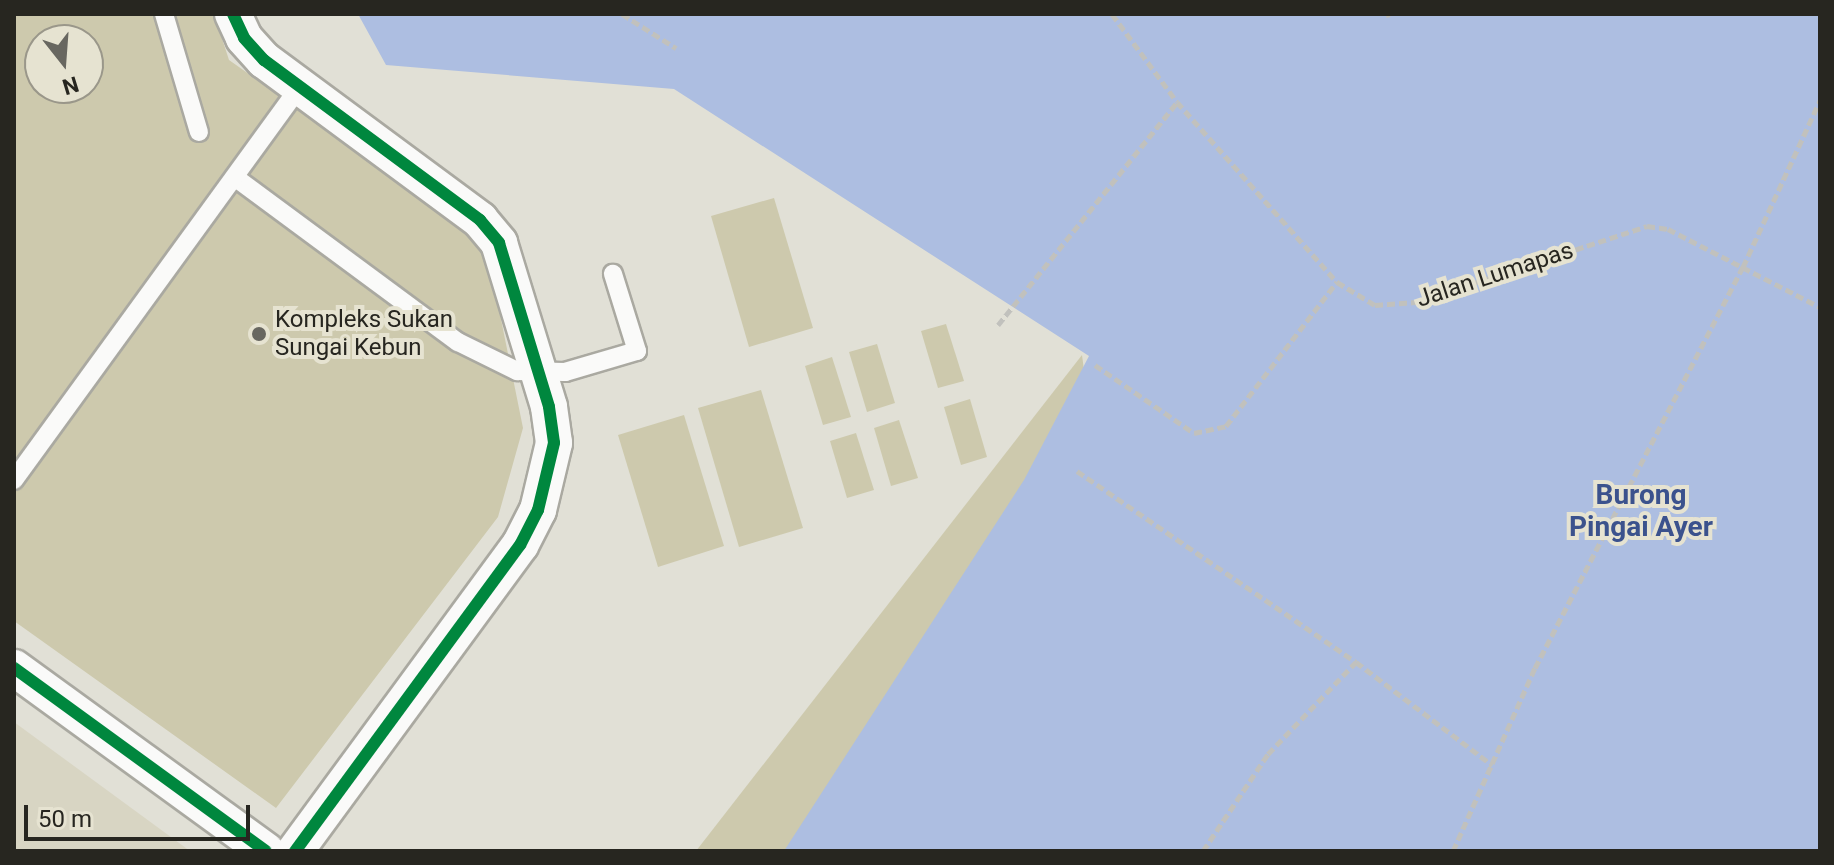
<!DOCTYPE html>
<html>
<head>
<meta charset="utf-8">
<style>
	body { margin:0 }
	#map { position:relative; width:1834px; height:865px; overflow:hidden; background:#e1e0d6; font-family:Roboto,sans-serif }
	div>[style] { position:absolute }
	.built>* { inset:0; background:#d8d5c3 }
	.green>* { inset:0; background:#cdc9ad }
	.water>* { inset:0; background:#adbee1 }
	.path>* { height:5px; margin-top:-2.5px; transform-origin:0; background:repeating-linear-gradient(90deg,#c1c1bd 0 8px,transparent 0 12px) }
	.roads { filter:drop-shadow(2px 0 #aaa9a1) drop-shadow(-2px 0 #aaa9a1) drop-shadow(0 2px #aaa9a1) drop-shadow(0 -2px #aaa9a1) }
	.lane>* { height:18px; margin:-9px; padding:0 9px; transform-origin:9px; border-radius:9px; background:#fafaf9 }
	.street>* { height:36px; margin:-18px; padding:0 18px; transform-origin:18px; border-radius:18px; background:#fafaf9 }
	.cycleway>* { height:12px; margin:-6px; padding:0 6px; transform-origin:6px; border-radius:6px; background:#00873e }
	.dots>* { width:22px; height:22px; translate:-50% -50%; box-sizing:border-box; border:4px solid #e6e3d1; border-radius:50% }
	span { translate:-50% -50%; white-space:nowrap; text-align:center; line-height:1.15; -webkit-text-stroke:8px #e6e3d1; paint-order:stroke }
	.street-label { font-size:24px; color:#272620 }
	.poi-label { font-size:24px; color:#272620 }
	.left { translate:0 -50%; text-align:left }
	.quarter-label { font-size:28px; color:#3b528d; font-weight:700 }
	.frame { position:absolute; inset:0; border:16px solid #272620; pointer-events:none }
	.north { position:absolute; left:24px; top:24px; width:80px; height:80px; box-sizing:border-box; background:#e6e3d1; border:2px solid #9a978a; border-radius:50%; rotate:163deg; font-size:22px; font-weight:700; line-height:32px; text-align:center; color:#272620 }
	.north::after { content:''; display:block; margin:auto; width:28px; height:36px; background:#686760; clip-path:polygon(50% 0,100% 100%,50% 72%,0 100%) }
	.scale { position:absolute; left:24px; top:805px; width:226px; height:36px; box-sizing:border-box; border:4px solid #272620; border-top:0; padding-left:10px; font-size:24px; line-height:28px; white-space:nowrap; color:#272620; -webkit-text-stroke:6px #e6e3d1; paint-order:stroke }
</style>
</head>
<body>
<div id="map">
	<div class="built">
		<div style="clip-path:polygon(14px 722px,190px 851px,14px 851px)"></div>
	</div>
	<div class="green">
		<div style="clip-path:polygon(evenodd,14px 14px,214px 14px,229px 60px,485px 240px,523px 428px,498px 517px,276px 808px,14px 621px,14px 14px,40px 40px,88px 40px,88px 88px,40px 88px,40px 40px)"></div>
		<div style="clip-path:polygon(774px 198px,813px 328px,749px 347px,711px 216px)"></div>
		<div style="clip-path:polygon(946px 324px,964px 381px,938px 388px,921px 331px)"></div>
		<div style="clip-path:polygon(877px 344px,895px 403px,867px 412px,849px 352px)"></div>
		<div style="clip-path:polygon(1082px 355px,1094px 446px,849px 851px,696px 851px)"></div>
		<div style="clip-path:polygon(832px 357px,851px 417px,823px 425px,805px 366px)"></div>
		<div style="clip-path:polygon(761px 390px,803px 528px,739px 547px,698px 408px)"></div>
		<div style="clip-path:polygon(970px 399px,987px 457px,961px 465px,944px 407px)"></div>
		<div style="clip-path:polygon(684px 415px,724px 546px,658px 567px,618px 435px)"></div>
		<div style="clip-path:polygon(899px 420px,918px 478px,891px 486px,874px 428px)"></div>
		<div style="clip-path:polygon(856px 433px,874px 490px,847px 498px,830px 441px)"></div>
	</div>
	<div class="water">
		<div style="clip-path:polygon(358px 14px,1820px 14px,1820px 851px,784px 851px,1024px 480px,1089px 356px,674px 89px,386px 65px)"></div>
	</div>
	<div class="path">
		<div style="left:622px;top:14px;width:64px;rotate:32.2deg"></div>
		<div style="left:1112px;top:14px;width:109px;rotate:53.5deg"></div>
		<div style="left:1177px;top:102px;width:241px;rotate:48.4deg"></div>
		<div style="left:1337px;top:282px;width:44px;rotate:31.2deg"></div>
		<div style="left:1375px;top:305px;width:41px;rotate:-4.2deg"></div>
		<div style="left:1416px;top:302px;width:243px;rotate:-18.2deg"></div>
		<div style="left:1647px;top:226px;width:21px;rotate:8deg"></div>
		<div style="left:1668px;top:229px;width:171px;rotate:27.2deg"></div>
		<div style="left:1386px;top:15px;width:4px;rotate:-14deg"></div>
		<div style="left:998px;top:325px;width:286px;rotate:-51.2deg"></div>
		<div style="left:1095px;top:365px;width:120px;rotate:34.5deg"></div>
		<div style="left:1194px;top:433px;width:33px;rotate:-12deg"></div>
		<div style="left:1226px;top:426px;width:182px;rotate:-52.4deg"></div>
		<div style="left:1077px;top:471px;width:338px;rotate:34.4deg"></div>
		<div style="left:1356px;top:662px;width:171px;rotate:37.1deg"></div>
		<div style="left:1203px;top:851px;width:117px;rotate:-56.2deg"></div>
		<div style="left:1268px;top:754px;width:127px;rotate:-46.3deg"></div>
		<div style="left:1453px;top:851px;width:201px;rotate:-65.9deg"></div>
		<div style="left:1535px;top:668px;width:452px;rotate:-62.6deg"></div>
		<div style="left:1743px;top:267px;width:184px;rotate:-65.2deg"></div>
	</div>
	<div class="roads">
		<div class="lane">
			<div style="left:164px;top:14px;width:123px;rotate:73.5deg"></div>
			<div style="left:236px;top:178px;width:276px;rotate:36.5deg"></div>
			<div style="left:458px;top:342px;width:66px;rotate:26.2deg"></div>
			<div style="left:517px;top:371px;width:48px;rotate:1.2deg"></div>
			<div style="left:565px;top:372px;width:75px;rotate:-16.3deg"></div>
			<div style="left:637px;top:351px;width:81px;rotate:-107.3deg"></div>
			<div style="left:14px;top:480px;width:486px;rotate:-54deg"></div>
		</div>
		<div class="street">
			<div style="left:233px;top:14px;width:26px;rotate:65deg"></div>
			<div style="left:244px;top:38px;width:30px;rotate:48deg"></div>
			<div style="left:264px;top:60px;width:269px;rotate:36.5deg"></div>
			<div style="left:480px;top:220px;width:30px;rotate:50deg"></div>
			<div style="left:499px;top:243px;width:171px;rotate:73deg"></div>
			<div style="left:549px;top:407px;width:36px;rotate:82deg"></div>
			<div style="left:554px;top:443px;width:69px;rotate:103.4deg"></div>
			<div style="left:538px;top:510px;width:39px;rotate:117deg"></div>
			<div style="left:520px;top:545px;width:380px;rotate:126.3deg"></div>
			<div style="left:14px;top:668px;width:311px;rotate:36deg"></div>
		</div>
	</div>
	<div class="cycleway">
		<div style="left:233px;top:14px;width:26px;rotate:65deg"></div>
		<div style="left:244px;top:38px;width:30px;rotate:48deg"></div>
		<div style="left:264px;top:60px;width:269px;rotate:36.5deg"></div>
		<div style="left:480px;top:220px;width:30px;rotate:50deg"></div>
		<div style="left:499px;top:243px;width:171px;rotate:73deg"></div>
		<div style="left:549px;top:407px;width:36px;rotate:82deg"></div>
		<div style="left:554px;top:443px;width:69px;rotate:103.4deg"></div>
		<div style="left:538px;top:510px;width:39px;rotate:117deg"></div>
		<div style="left:520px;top:545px;width:380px;rotate:126.3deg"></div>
		<div style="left:14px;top:668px;width:311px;rotate:36deg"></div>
	</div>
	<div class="dots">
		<div style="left:259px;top:334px;background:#686760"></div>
	</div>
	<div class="street-label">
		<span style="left:1495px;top:275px;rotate:-18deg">Jalan Lumapas</span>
	</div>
	<div class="poi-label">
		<span class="left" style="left:275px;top:334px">Kompleks Sukan<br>Sungai Kebun</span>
	</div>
	<div class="quarter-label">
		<span style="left:1641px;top:511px">Burong<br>Pingai Ayer</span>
	</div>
	<div class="frame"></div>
	<div class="north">N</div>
	<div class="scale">50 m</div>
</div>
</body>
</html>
